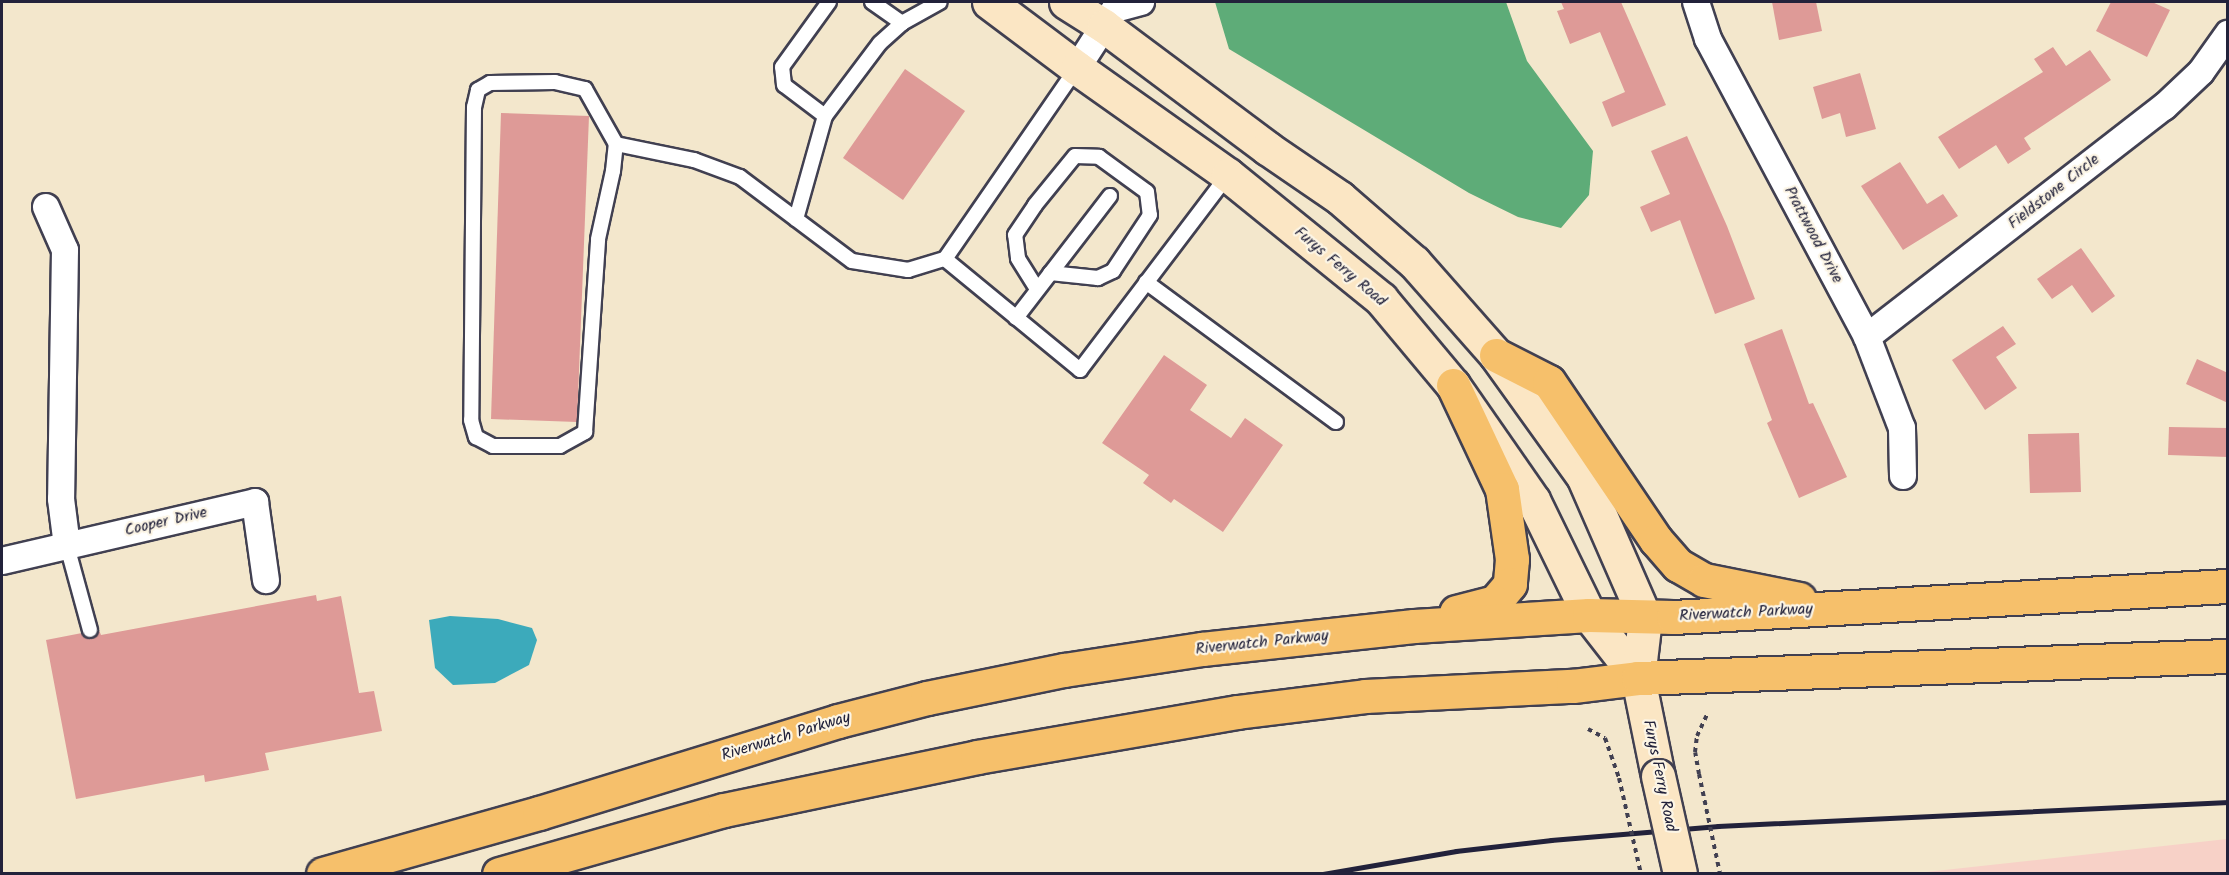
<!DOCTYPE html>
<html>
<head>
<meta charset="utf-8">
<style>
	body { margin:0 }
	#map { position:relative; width:2229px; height:875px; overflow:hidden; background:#f3e7cc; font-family:Kalam,sans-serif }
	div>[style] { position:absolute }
	.built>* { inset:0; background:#f7d1c7 }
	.forest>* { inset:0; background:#5eac78 }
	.water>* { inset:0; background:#3caabb }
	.building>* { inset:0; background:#de9a97 }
	.path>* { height:4px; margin-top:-2px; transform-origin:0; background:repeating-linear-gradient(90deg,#414051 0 4.5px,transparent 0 9px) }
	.roads { filter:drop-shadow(2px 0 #414051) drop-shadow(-2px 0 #414051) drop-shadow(0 2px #414051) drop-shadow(0 -2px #414051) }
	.service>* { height:14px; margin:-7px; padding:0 7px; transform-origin:7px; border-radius:7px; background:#fff }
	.minor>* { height:26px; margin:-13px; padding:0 13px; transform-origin:13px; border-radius:13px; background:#fff }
	.secondary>* { height:33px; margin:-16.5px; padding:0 16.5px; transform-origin:16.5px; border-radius:16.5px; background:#fbe6c4 }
	.primary>* { height:33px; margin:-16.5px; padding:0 16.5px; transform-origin:16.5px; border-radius:16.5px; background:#f6c06b }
	.rail>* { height:4.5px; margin:-2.25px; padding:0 2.25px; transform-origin:2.25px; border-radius:2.25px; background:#22223b }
	.path-bridge>* { height:4px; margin-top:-2px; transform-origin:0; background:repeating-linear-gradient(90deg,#414051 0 4.5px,transparent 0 9px) }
	.bridges { filter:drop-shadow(2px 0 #414051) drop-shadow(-2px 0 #414051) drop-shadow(0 2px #414051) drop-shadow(0 -2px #414051) }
	.secondary-bridge>* { height:33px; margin:-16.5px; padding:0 16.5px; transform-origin:16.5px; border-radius:16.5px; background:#fbe6c4 }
	span { translate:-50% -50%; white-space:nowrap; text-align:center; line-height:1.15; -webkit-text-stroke:4.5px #fcf5e5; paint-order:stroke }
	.street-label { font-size:16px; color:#22223b }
	.frame { position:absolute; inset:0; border:3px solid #22223b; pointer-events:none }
</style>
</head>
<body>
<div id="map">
	<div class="built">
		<div style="clip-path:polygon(2227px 839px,2227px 873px,1917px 873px)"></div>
	</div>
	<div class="forest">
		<div style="clip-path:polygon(1215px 2px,1506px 2px,1527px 61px,1593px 151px,1589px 195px,1561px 228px,1518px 217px,1469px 193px,1229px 49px)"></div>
	</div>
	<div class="water">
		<div style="clip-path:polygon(450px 616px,498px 619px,532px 628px,537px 640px,529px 665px,495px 683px,453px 685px,435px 668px,429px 620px)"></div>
	</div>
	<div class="building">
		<div style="clip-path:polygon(1561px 2px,1621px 2px,1666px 105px,1612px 127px,1602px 102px,1625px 92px,1600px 32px,1570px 44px,1557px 11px,1564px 9px)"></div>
		<div style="clip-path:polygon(1772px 2px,1816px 2px,1822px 31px,1779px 40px)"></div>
		<div style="clip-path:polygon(2111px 2px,2152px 2px,2170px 10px,2147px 57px,2096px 31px)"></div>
		<div style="clip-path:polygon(2053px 47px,2066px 66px,2090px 50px,2111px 80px,2024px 138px,2031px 149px,2008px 164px,1996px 145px,1959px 169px,1938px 137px,2043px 72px,2034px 59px)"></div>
		<div style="clip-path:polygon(905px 69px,965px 111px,903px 200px,843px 158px)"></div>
		<div style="clip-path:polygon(1860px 73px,1876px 129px,1846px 137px,1840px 113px,1822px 119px,1813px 87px)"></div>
		<div style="clip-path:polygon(501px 113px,589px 116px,577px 422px,491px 419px)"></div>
		<div style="clip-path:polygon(1687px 136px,1727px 226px,1755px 299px,1715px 314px,1680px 220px,1651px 232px,1640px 207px,1670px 194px,1651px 151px)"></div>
		<div style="clip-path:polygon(1900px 162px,1927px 204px,1943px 194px,1958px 216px,1903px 250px,1861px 186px)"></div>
		<div style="clip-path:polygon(2081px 248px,2115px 296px,2092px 313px,2072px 285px,2052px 299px,2037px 279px)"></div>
		<div style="clip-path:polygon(2003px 326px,2016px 344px,1996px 357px,2017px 388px,1985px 410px,1952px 360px)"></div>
		<div style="clip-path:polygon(1782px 329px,1809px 404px,1813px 403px,1847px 477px,1799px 498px,1767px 423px,1772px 420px,1744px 344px)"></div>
		<div style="clip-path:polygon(1164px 355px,1207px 385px,1190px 410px,1231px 438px,1245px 418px,1283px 445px,1223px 532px,1174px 499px,1171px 503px,1143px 483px,1149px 475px,1102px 443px)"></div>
		<div style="clip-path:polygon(2197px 359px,2228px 373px,2228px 403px,2186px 384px)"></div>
		<div style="clip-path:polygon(2169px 427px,2228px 428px,2228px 457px,2168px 455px)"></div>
		<div style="clip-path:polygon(2079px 433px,2081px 492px,2030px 493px,2028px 434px)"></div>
		<div style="clip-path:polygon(316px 595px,317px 601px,341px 596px,359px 693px,374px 691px,382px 731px,265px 753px,269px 770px,205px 782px,204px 775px,76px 799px,46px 640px,82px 633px,92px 639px,99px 630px,101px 635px)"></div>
	</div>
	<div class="path">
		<div style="left:1588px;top:729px;width:19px;rotate:28deg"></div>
		<div style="left:1605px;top:738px;width:42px;rotate:70.7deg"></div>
		<div style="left:1699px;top:774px;width:22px;rotate:-100deg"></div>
		<div style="left:1695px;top:752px;width:16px;rotate:-83deg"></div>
		<div style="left:1697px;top:736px;width:23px;rotate:-65deg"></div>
	</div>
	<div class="roads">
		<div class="service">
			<div style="left:872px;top:2px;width:37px;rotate:35deg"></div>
			<div style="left:902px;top:23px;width:43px;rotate:-28.9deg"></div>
			<div style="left:825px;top:116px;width:91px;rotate:-53deg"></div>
			<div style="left:880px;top:43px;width:30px;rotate:-42deg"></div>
			<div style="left:616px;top:144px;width:63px;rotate:-119.4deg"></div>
			<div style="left:585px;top:89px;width:31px;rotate:-167deg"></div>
			<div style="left:555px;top:82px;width:65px;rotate:179.1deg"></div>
			<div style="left:490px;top:83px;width:14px;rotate:150deg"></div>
			<div style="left:478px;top:90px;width:17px;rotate:103deg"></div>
			<div style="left:474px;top:107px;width:313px;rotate:90.5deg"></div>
			<div style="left:471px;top:420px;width:18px;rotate:74deg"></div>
			<div style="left:476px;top:437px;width:19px;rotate:28deg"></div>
			<div style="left:493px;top:446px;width:67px"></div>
			<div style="left:560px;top:446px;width:29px;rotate:-29deg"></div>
			<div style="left:585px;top:432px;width:193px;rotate:-86.1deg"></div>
			<div style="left:598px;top:239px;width:70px;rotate:-77.6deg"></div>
			<div style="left:613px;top:171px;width:27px;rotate:-84deg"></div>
			<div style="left:616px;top:144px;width:80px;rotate:11.6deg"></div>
			<div style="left:694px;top:160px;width:49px;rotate:20.3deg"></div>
			<div style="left:740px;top:177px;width:140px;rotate:36.9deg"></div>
			<div style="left:852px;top:261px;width:57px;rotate:9.1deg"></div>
			<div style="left:908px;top:270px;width:39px;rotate:-17deg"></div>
			<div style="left:945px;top:259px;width:232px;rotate:-55.4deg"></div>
			<div style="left:796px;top:219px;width:107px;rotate:-74.3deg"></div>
			<div style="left:825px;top:116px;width:51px;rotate:-142.9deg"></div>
			<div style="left:784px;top:85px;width:18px;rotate:-96deg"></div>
			<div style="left:782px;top:67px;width:80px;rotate:-54.1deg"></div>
			<div style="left:945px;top:259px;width:175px;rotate:39.4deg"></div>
			<div style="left:1080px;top:370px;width:245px;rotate:-52.8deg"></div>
			<div style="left:1146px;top:282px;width:236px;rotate:36.4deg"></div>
			<div style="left:1037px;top:289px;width:36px;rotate:-122deg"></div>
			<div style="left:1018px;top:258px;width:23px;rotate:-97deg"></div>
			<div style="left:1015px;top:235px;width:36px;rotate:-56deg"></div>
			<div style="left:1035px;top:205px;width:63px;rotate:-50.8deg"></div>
			<div style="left:1075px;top:156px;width:24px;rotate:2deg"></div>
			<div style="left:1099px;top:157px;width:59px;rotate:36.1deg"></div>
			<div style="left:1147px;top:192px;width:23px;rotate:83deg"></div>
			<div style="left:1150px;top:215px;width:67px;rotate:123.5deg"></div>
			<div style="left:1113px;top:271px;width:17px;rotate:155deg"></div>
			<div style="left:1098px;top:278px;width:48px;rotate:-174.1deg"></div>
			<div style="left:1016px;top:318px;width:154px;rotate:-52.4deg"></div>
			<div style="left:67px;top:546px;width:87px;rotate:74.7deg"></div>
		</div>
		<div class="minor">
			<div style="left:1696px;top:2px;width:39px;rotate:72deg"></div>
			<div style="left:1708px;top:39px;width:338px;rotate:61.9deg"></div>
			<div style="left:1867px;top:337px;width:97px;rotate:69deg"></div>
			<div style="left:1902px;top:428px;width:48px;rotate:88.8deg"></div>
			<div style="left:1077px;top:68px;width:70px;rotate:-57.2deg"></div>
			<div style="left:1115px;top:9px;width:27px;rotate:-15deg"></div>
			<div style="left:46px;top:207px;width:47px;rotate:66.2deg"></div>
			<div style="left:65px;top:250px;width:249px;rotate:90.9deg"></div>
			<div style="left:61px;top:499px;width:47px;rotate:82.7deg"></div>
			<div style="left:1867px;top:337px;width:376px;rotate:-37.8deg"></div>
			<div style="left:2164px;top:107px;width:51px;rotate:-43.4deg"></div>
			<div style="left:2201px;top:72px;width:47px;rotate:-54.6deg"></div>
			<div style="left:2px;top:561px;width:260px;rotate:-13.1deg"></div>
			<div style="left:255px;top:502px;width:79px;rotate:82deg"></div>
		</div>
		<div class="secondary">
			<div style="left:989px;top:2px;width:110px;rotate:36.9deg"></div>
			<div style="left:1077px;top:68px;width:185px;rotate:35.3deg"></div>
			<div style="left:1228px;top:175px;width:197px;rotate:39deg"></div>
			<div style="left:1381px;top:299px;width:112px;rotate:50.1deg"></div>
			<div style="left:1453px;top:385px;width:140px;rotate:55.2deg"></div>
			<div style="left:1533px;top:500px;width:128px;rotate:64deg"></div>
			<div style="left:1589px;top:615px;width:80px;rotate:52.1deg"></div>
			<div style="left:1066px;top:2px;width:45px;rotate:32.3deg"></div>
			<div style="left:1104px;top:26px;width:204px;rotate:36.8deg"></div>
			<div style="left:1267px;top:148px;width:88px;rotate:34.4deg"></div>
			<div style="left:1340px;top:198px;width:98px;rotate:40.9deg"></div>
			<div style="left:1414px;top:262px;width:124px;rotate:48.6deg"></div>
			<div style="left:1496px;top:355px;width:149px;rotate:54.3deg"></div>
			<div style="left:1583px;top:476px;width:155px;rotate:66.4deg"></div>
			<div style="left:1645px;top:618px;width:60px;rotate:96.7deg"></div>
			<div style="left:1638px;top:678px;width:100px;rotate:78.5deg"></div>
		</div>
		<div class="primary">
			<div style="left:1496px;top:355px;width:59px;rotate:27deg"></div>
			<div style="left:1549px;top:382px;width:191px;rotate:55.9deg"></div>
			<div style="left:1656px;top:540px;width:33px;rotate:49deg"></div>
			<div style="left:1678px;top:565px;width:30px;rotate:30deg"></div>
			<div style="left:1704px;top:580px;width:97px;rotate:11.3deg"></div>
			<div style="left:1453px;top:385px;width:115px;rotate:64.8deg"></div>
			<div style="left:1502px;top:489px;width:71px;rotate:81.9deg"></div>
			<div style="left:1512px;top:559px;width:25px;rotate:95deg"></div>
			<div style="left:1510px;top:584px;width:23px;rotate:130deg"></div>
			<div style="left:1495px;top:602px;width:40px;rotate:165.6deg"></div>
			<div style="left:323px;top:874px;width:224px;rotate:-15.8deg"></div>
			<div style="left:539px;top:813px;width:313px;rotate:-17.1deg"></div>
			<div style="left:838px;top:721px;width:92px;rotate:-14.5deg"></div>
			<div style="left:927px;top:698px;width:140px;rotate:-11.6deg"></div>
			<div style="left:1064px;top:670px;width:140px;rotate:-8.7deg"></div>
			<div style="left:1202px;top:649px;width:213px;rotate:-6.2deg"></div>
			<div style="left:1414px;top:626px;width:175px;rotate:-3.6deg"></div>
			<div style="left:1589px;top:615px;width:84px;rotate:1.4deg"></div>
			<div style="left:1673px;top:617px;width:556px;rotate:-3.2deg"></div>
			<div style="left:499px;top:874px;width:234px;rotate:-15.9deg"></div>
			<div style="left:724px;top:810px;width:258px;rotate:-11.8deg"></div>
			<div style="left:977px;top:757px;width:264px;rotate:-9.8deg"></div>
			<div style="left:1237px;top:712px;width:129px;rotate:-7.1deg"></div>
			<div style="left:1365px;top:696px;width:208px;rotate:-2.8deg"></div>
			<div style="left:1573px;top:686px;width:65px;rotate:-7deg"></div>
			<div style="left:1638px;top:678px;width:590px;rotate:-2.14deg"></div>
		</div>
	</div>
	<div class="rail">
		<div style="left:1323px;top:874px;width:135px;rotate:-9.8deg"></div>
		<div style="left:1456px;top:851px;width:96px;rotate:-6.6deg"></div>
		<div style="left:1551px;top:840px;width:168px;rotate:-4.8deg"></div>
		<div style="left:1718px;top:826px;width:511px;rotate:-2.69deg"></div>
	</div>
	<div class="path-bridge">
		<div style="left:1699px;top:774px;width:102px;rotate:78.1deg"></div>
		<div style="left:1619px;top:778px;width:98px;rotate:77.1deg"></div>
	</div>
	<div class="bridges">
		<div class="secondary-bridge">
			<div style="left:1658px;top:776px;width:100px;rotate:77.3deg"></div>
		</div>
	</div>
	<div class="street-label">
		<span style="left:2054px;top:192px;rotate:-38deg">Fieldstone Circle</span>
		<span style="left:1813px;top:235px;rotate:62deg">Prattwood Drive</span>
		<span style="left:1340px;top:267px;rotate:40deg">Furys Ferry Road</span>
		<span style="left:166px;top:522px;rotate:-13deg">Cooper Drive</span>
		<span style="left:1746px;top:613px;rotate:-3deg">Riverwatch Parkway</span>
		<span style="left:1262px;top:643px;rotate:-6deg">Riverwatch Parkway</span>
		<span style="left:786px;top:737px;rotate:-17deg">Riverwatch Parkway</span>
		<span style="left:1659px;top:776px;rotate:78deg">Furys Ferry Road</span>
	</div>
	<div class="frame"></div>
</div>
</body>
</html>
